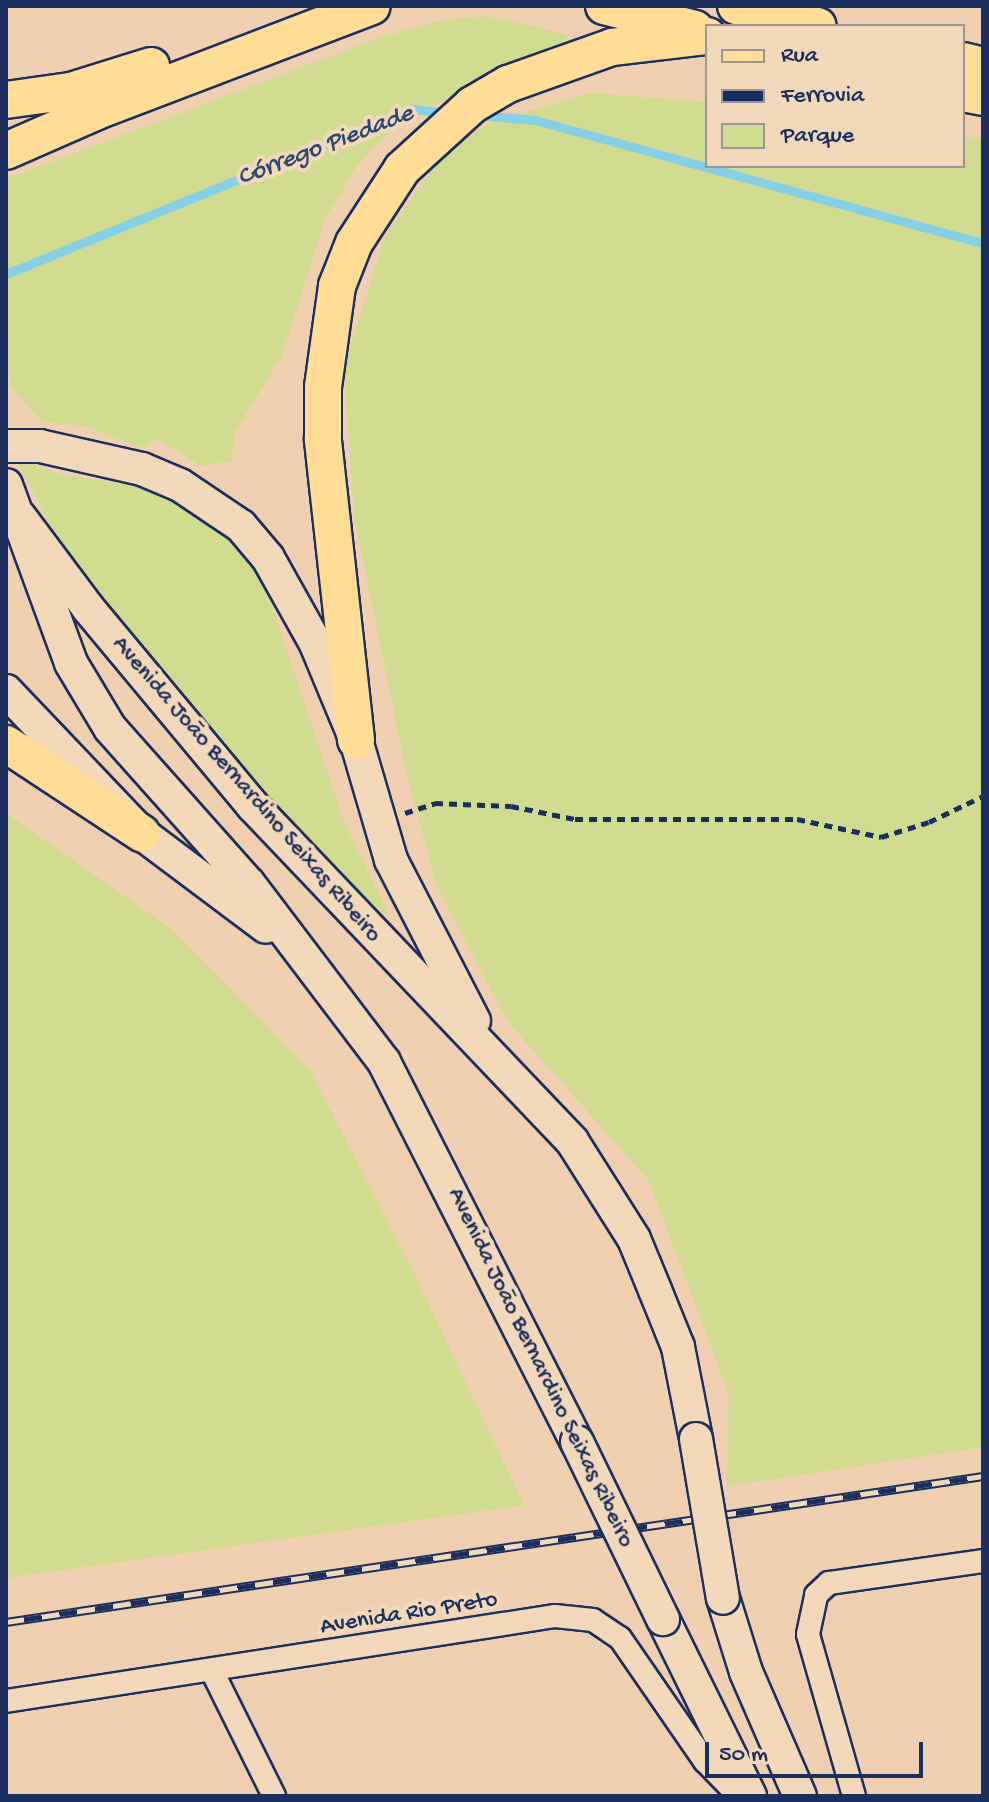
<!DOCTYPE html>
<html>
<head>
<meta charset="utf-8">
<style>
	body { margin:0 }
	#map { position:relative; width:989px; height:1802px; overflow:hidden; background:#efcfb0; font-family:"Gochi Hand",sans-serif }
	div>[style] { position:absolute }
	.green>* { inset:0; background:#d0db8f }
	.stream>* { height:9px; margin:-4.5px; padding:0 4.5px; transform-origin:4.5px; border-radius:4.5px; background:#85d0e5 }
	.path>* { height:5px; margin-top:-2.5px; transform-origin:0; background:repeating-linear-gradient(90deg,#1b2f5e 0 8px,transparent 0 14px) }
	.roads { filter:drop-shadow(2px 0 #1b2f5e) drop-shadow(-2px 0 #1b2f5e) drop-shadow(0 2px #1b2f5e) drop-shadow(0 -2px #1b2f5e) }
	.minor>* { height:22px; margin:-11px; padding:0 11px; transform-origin:11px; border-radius:11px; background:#f3d7b9 }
	.secondary>* { height:32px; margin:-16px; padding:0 16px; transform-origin:16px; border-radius:16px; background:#f3d7b9 }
	.primary>* { height:36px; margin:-18px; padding:0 18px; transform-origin:18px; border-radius:18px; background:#ffdd96 }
	.rail>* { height:9px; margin-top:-4.5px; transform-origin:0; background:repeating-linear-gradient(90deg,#f3d7b9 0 18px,#1b2f5e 0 36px); box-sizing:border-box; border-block:2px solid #1b2f5e }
	.bridges { filter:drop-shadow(2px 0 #1b2f5e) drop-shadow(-2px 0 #1b2f5e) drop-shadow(0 2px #1b2f5e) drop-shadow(0 -2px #1b2f5e) }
	.secondary-bridge>* { height:32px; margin:-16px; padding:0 16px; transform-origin:16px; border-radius:16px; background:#f3d7b9 }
	span { translate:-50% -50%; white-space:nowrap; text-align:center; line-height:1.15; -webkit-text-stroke:8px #f3d7b9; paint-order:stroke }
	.street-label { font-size:24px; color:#1b2f5e }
	.water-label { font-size:26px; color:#2b4772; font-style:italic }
	.frame { position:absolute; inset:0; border:8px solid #1b2f5e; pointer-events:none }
	.legend { position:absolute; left:705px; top:24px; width:260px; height:144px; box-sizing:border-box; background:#f3d7b9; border:2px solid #9d9495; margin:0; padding:10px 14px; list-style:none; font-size:24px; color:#1b2f5e }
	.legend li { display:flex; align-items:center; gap:16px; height:40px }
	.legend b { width:40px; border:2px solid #9d9495 }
	.scale { position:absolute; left:705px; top:1742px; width:218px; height:36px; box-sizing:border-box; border:4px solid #1b2f5e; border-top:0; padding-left:10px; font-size:24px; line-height:28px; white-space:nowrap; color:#1b2f5e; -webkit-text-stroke:6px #f3d7b9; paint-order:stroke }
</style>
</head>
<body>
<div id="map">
	<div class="green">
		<div style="clip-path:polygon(486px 16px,569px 35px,557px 51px,518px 61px,395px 126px,358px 164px,325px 219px,282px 356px,234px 433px,232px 461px,201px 466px,158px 439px,142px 448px,85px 426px,41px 421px,9px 385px,6px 179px,382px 37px,444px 20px)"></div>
		<div style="clip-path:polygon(591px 93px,707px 102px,707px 166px,963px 166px,963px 136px,983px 139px,983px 1447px,727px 1486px,729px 1395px,649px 1181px,508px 1022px,435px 883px,403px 757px,354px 515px,344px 368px,384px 238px,443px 154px,491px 122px)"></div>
		<div style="clip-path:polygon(15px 458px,68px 476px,134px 485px,183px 502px,244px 551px,265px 585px,343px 819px,390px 917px,359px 898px,163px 674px,54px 532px)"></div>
		<div style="clip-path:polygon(6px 813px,170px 928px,309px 1068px,413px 1271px,524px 1505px,6px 1578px)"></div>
	</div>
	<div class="stream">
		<div style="left:477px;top:115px;width:58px;rotate:4.9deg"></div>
		<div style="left:535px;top:120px;width:465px;rotate:15.4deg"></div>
		<div style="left:6px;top:274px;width:437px;rotate:-22.2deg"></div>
		<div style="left:411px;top:109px;width:39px;rotate:6deg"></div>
	</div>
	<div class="path">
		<div style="left:405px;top:813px;width:32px;rotate:-18deg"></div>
		<div style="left:435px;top:803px;width:76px;rotate:2.3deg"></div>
		<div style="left:511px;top:806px;width:65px;rotate:11.5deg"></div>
		<div style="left:575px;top:819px;width:222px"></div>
		<div style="left:797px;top:819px;width:86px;rotate:12.1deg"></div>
		<div style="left:881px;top:837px;width:50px;rotate:-17.4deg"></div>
		<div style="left:929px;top:822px;width:60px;rotate:-25.7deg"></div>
	</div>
	<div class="roads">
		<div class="minor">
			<div style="left:213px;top:1673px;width:137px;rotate:63.6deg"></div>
			<div style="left:6px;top:1701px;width:556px;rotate:-8.8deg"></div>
			<div style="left:555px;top:1616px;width:38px;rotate:6deg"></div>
			<div style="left:593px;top:1620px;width:32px;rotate:34deg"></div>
			<div style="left:620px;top:1638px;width:150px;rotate:55.4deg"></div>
			<div style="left:705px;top:1761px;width:49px;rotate:45.8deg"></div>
			<div style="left:854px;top:1796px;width:168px;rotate:-105.9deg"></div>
			<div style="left:808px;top:1634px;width:40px;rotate:-78deg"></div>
			<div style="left:816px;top:1595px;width:18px;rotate:-43deg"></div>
			<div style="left:829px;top:1583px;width:156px;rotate:-8.1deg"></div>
		</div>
		<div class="secondary">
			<div style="left:6px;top:446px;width:34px"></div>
			<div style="left:40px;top:446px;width:105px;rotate:12.7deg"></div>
			<div style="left:142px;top:469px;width:41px;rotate:22.8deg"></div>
			<div style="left:180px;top:485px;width:73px;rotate:33.9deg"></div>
			<div style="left:241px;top:526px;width:42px;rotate:49.8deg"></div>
			<div style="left:268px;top:558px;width:98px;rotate:60.8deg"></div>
			<div style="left:316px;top:644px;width:104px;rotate:67.4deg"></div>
			<div style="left:356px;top:740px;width:125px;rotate:73.7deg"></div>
			<div style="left:391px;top:860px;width:181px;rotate:62.7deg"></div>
			<div style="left:6px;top:485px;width:189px;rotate:69.9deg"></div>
			<div style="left:71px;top:663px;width:76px;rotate:59deg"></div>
			<div style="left:110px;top:728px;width:209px;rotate:48.3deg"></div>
			<div style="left:249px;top:884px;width:223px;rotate:52.8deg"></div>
			<div style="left:384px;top:1062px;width:426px;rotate:63.1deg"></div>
			<div style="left:20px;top:517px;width:114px;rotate:53.2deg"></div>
			<div style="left:88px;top:608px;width:258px;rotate:50.2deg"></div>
			<div style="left:253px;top:806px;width:463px;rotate:46.4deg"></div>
			<div style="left:572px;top:1141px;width:116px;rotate:57.7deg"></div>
			<div style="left:634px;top:1239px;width:55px;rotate:67.6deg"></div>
			<div style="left:655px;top:1290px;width:61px;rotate:68deg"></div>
			<div style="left:678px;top:1347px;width:94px;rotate:78.9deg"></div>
			<div style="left:6px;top:691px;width:196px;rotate:46.4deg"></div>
			<div style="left:141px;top:833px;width:156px;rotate:36.9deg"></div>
			<div style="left:723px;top:1598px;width:77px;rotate:72.7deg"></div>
			<div style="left:746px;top:1672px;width:135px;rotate:66.5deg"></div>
			<div style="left:663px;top:1619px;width:197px;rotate:63.8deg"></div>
		</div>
		<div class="primary">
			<div style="left:604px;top:6px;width:94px;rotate:14.2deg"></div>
			<div style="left:736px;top:6px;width:84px;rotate:13.7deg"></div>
			<div style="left:963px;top:61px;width:21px;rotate:14deg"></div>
			<div style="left:963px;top:93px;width:20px;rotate:11deg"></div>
			<div style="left:6px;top:100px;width:66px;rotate:-7.9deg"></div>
			<div style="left:71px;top:91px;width:84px;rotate:-17.4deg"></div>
			<div style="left:6px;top:151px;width:99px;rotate:-23.7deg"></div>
			<div style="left:97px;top:111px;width:294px;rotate:-20.9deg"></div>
			<div style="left:356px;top:740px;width:303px;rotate:-96.3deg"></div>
			<div style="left:323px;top:439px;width:52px;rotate:-90deg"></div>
			<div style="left:323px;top:387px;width:102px;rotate:-82.1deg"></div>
			<div style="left:337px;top:286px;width:46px;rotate:-68.4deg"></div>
			<div style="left:354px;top:243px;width:88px;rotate:-57deg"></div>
			<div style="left:402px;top:169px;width:95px;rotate:-42.4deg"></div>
			<div style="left:472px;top:105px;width:42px;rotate:-30.3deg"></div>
			<div style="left:508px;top:84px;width:110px;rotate:-19.6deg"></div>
			<div style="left:612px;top:47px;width:96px;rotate:-6.6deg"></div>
			<div style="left:6px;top:744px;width:162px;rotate:33.4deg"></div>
		</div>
	</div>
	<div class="rail">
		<div style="left:6px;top:1622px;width:988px;rotate:-8.5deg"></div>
	</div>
	<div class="bridges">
		<div class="secondary-bridge">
			<div style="left:696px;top:1439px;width:161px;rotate:80.4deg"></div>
			<div style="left:577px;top:1442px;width:197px;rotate:64.1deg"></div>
		</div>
	</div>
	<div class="street-label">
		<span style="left:246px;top:790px;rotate:49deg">Avenida João Bernardino Seixas Ribeiro</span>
		<span style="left:540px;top:1368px;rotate:64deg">Avenida João Bernardino Seixas Ribeiro</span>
		<span style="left:409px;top:1614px;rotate:-9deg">Avenida Rio Preto</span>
	</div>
	<div class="water-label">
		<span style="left:326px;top:147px;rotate:-21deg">Córrego Piedade</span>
	</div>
	<div class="frame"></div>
	<ul class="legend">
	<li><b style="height:10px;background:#ffdd96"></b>Rua</li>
	<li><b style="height:10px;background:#1b2f5e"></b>Ferrovia</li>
	<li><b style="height:22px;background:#d0db8f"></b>Parque</li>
	</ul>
	<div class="scale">50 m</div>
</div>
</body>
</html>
